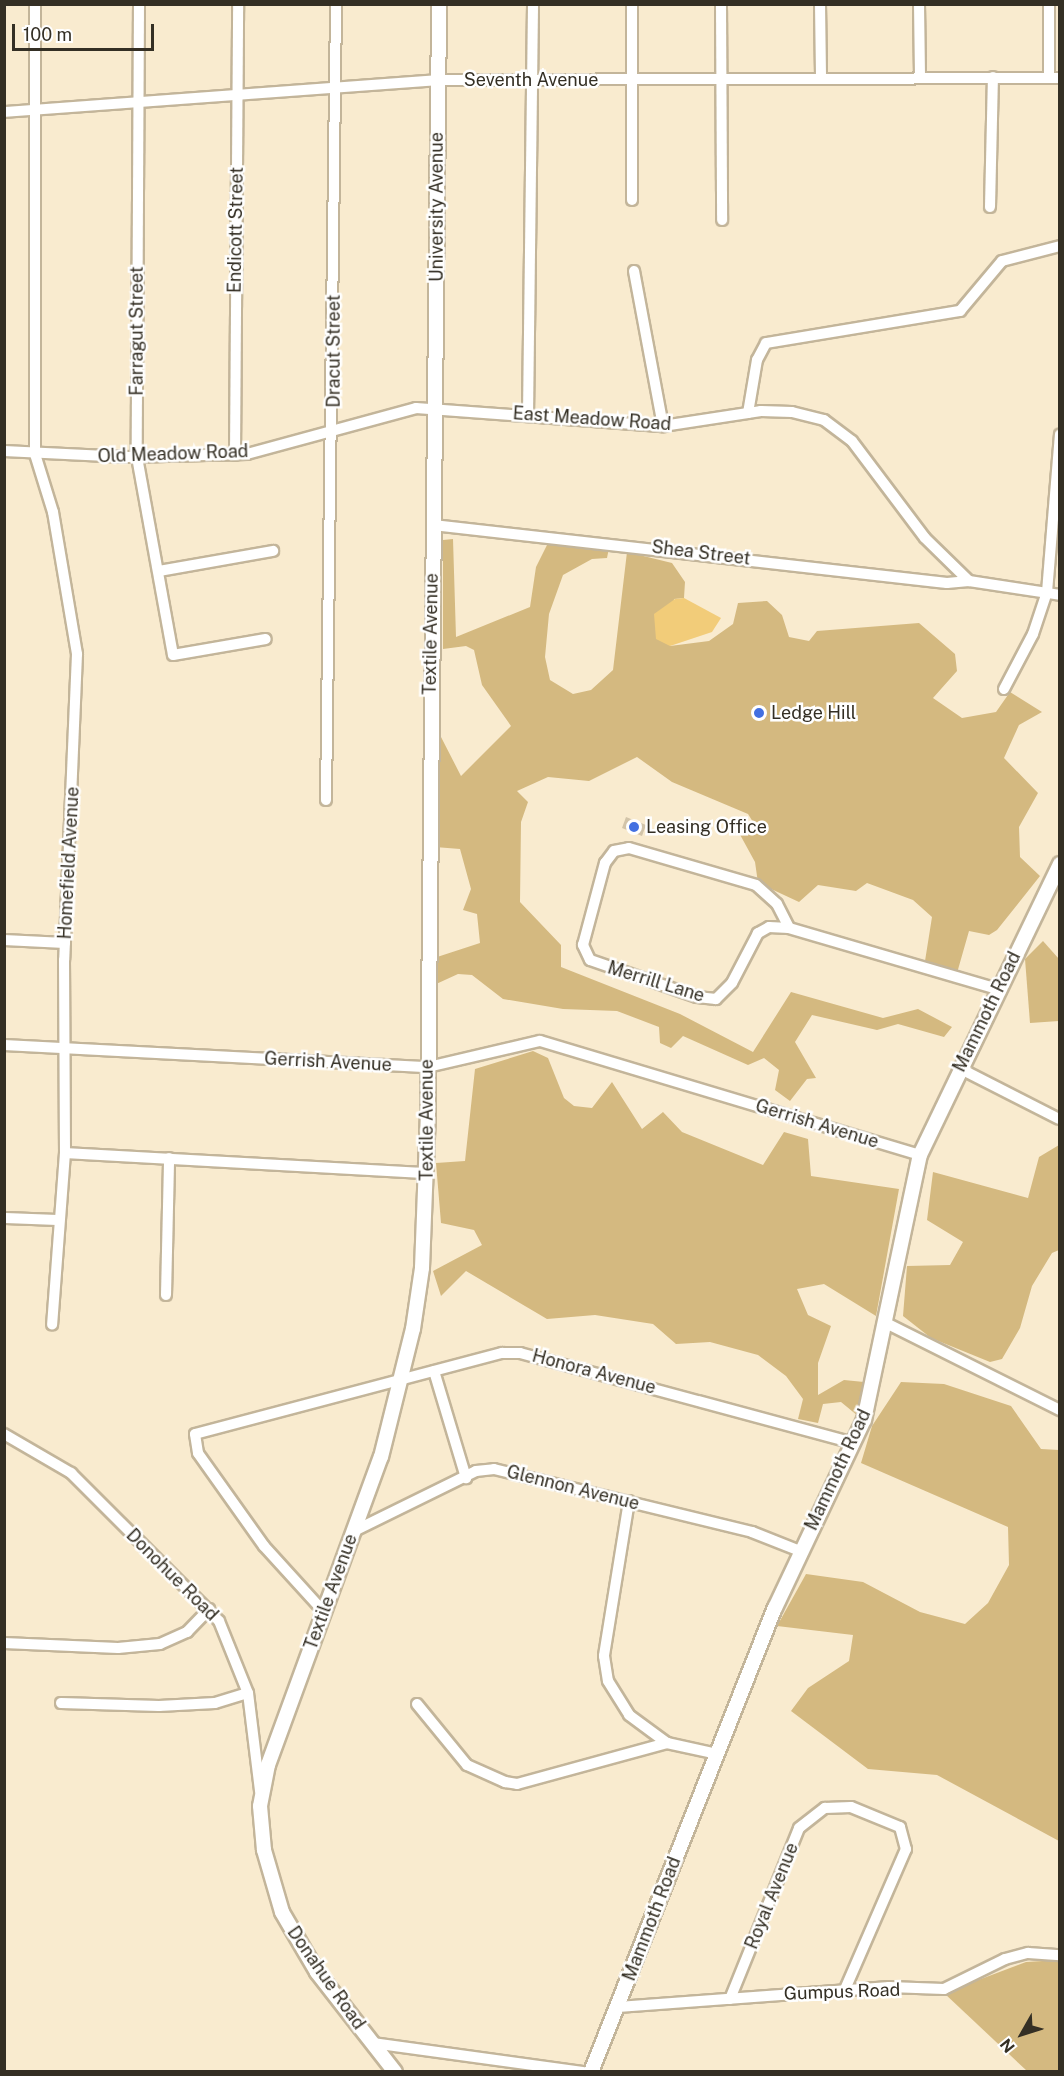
<!DOCTYPE html>
<html>
<head>
<meta charset="utf-8">
<style>
	body { margin:0 }
	#map { position:relative; width:1064px; height:2076px; overflow:hidden; background:#f9ebcf; font-family:"Public Sans",sans-serif }
	div>[style] { position:absolute }
	.green>* { inset:0; background:#d4b980 }
	.water>* { inset:0; background:#f2cc79 }
	.building>* { inset:0; background:#d2c4a9 }
	.roads { filter:drop-shadow(2px 0 #c3b59a) drop-shadow(-2px 0 #c3b59a) drop-shadow(0 2px #c3b59a) drop-shadow(0 -2px #c3b59a) }
	.minor>* { height:10px; margin:-5px; padding:0 5px; transform-origin:5px; border-radius:5px; background:#fff }
	.major>* { height:14px; margin:-7px; padding:0 7px; transform-origin:7px; border-radius:7px; background:#fff }
	.dots>* { width:16px; height:16px; translate:-50% -50%; box-sizing:border-box; border:3px solid #fff; border-radius:50% }
	span { translate:-50% -50%; white-space:nowrap; text-align:center; line-height:1.15; -webkit-text-stroke:5px #fff; paint-order:stroke }
	.street-label { font-size:18px; color:#342f24 }
	.poi-label { font-size:18px; color:#342f24 }
	.left { translate:0 -50%; text-align:left }
	.frame { position:absolute; inset:0; border:6px solid #342f24; pointer-events:none }
	.north { position:absolute; left:992px; top:2004px; width:60px; height:60px; -webkit-text-stroke:4px #fff; paint-order:stroke; rotate:231deg; font-size:16px; font-weight:700; line-height:24px; text-align:center; color:#342f24 }
	.north::after { content:''; display:block; margin:auto; width:21px; height:27px; background:#342f24; clip-path:polygon(50% 0,100% 100%,50% 72%,0 100%) }
	.scale { position:absolute; left:12px; top:24px; width:142px; height:27px; box-sizing:border-box; border:3px solid #342f24; border-top:0; padding-left:8px; font-size:18px; line-height:21px; white-space:nowrap; color:#342f24; -webkit-text-stroke:4px #fff; paint-order:stroke }
</style>
</head>
<body>
<div id="map">
	<div class="green">
		<div style="clip-path:polygon(453px 539px,456px 637px,530px 607px,536px 567px,548px 543px,609px 548px,607px 558px,592px 559px,563px 575px,549px 614px,545px 657px,550px 680px,573px 694px,591px 690px,613px 670px,627px 552px,672px 563px,685px 582px,684px 598px,674px 599px,670px 646px,709px 641px,733px 624px,738px 603px,767px 601px,782px 615px,789px 637px,809px 641px,817px 631px,919px 623px,955px 654px,957px 671px,933px 698px,962px 718px,996px 712px,1010px 692px,1042px 712px,1019px 725px,1004px 758px,1038px 793px,1019px 827px,1020px 857px,1040px 876px,997px 930px,989px 935px,969px 931px,957px 973px,925px 961px,932px 917px,913px 900px,867px 883px,856px 891px,818px 885px,799px 902px,758px 883px,755px 862px,738px 831px,753px 822px,748px 814px,672px 782px,637px 757px,589px 781px,548px 777px,517px 791px,528px 802px,521px 822px,520px 902px,561px 945px,561px 967px,680px 1014px,753px 1052px,791px 992px,883px 1018px,918px 1009px,952px 1027px,944px 1037px,898px 1024px,877px 1030px,812px 1015px,795px 1042px,816px 1078px,807px 1079px,790px 1101px,775px 1090px,779px 1070px,764px 1058px,748px 1065px,683px 1036px,671px 1048px,660px 1043px,659px 1027px,617px 1011px,563px 1009px,503px 999px,472px 975px,458px 974px,434px 985px,431px 959px,480px 943px,477px 914px,463px 910px,471px 889px,460px 849px,435px 847px,441px 737px,461px 776px,511px 726px,482px 685px,474px 650px,466px 646px,443px 649px,443px 540px)"></div>
		<div style="clip-path:polygon(1043px 941px,1059px 959px,1059px 1021px,1030px 1023px,1025px 959px)"></div>
		<div style="clip-path:polygon(533px 1051px,548px 1058px,564px 1098px,574px 1106px,592px 1108px,612px 1082px,642px 1129px,663px 1112px,682px 1132px,763px 1165px,784px 1132px,808px 1139px,811px 1176px,899px 1189px,876px 1316px,824px 1284px,797px 1289px,808px 1315px,831px 1326px,818px 1363px,818px 1395px,844px 1380px,864px 1382px,858px 1416px,841px 1402px,823px 1404px,818px 1423px,798px 1419px,803px 1399px,786px 1376px,758px 1355px,710px 1342px,676px 1344px,653px 1324px,595px 1315px,547px 1319px,466px 1271px,441px 1296px,433px 1271px,482px 1245px,474px 1230px,441px 1223px,436px 1163px,465px 1161px,475px 1069px)"></div>
		<div style="clip-path:polygon(1059px 1145px,1059px 1250px,1052px 1253px,1032px 1286px,1020px 1328px,1002px 1359px,990px 1362px,931px 1338px,903px 1316px,907px 1266px,950px 1265px,963px 1242px,927px 1220px,933px 1172px,1028px 1198px,1039px 1157px)"></div>
		<div style="clip-path:polygon(901px 1382px,944px 1384px,1011px 1406px,1041px 1449px,1059px 1450px,1059px 1841px,937px 1775px,868px 1769px,791px 1711px,808px 1688px,849px 1661px,853px 1635px,777px 1626px,806px 1574px,863px 1582px,920px 1612px,965px 1624px,988px 1603px,1009px 1565px,1008px 1527px,861px 1463px,872px 1426px)"></div>
		<div style="clip-path:polygon(1059px 1960px,1059px 2071px,1027px 2071px,944px 1993px,1026px 1962px)"></div>
	</div>
	<div class="water">
		<div style="clip-path:polygon(684px 598px,721px 618px,712px 632px,670px 646px,656px 639px,654px 614px,675px 599px)"></div>
	</div>
	<div class="building">
		<div style="clip-path:polygon(626px 817px,646px 825px,642px 836px,622px 828px)"></div>
	</div>
	<div class="roads">
		<div class="minor">
			<div style="left:35px;top:4px;width:450px;rotate:90deg"></div>
			<div style="left:35px;top:454px;width:61px;rotate:72.8deg"></div>
			<div style="left:53px;top:512px;width:144px;rotate:80.4deg"></div>
			<div style="left:77px;top:654px;width:306px;rotate:92.4deg"></div>
			<div style="left:64px;top:960px;width:193px;rotate:89.7deg"></div>
			<div style="left:65px;top:1153px;width:172px;rotate:94.3deg"></div>
			<div style="left:139px;top:4px;width:453px;rotate:90.3deg"></div>
			<div style="left:137px;top:457px;width:201px;rotate:79.7deg"></div>
			<div style="left:173px;top:655px;width:94px;rotate:-9.8deg"></div>
			<div style="left:632px;top:4px;width:196px;rotate:90deg"></div>
			<div style="left:721px;top:4px;width:216px;rotate:89.7deg"></div>
			<div style="left:820px;top:4px;width:74px;rotate:89.2deg"></div>
			<div style="left:919px;top:4px;width:72px;rotate:89.2deg"></div>
			<div style="left:1049px;top:4px;width:73px;rotate:90deg"></div>
			<div style="left:4px;top:112px;width:435px;rotate:-4.2deg"></div>
			<div style="left:438px;top:80px;width:622px;rotate:-0.18deg"></div>
			<div style="left:990px;top:207px;width:130px;rotate:-88.7deg"></div>
			<div style="left:634px;top:271px;width:158px;rotate:79.4deg"></div>
			<div style="left:748px;top:413px;width:54px;rotate:-80.4deg"></div>
			<div style="left:757px;top:360px;width:19px;rotate:-62deg"></div>
			<div style="left:766px;top:343px;width:197px;rotate:-9.4deg"></div>
			<div style="left:960px;top:311px;width:65px;rotate:-50deg"></div>
			<div style="left:1002px;top:261px;width:60px;rotate:-14.5deg"></div>
			<div style="left:528px;top:415px;width:411px;rotate:-89.3deg"></div>
			<div style="left:4px;top:451px;width:123px;rotate:2.8deg"></div>
			<div style="left:127px;top:457px;width:120px;rotate:-1.4deg"></div>
			<div style="left:247px;top:454px;width:175px;rotate:-15.2deg"></div>
			<div style="left:416px;top:408px;width:248px;rotate:4.2deg"></div>
			<div style="left:663px;top:426px;width:99px;rotate:-8.7deg"></div>
			<div style="left:761px;top:411px;width:31px;rotate:2deg"></div>
			<div style="left:792px;top:412px;width:33px;rotate:14deg"></div>
			<div style="left:824px;top:420px;width:35px;rotate:37deg"></div>
			<div style="left:852px;top:441px;width:121px;rotate:53deg"></div>
			<div style="left:925px;top:538px;width:62px;rotate:44.3deg"></div>
			<div style="left:969px;top:581px;width:92px;rotate:8.7deg"></div>
			<div style="left:235px;top:455px;width:451px;rotate:-89.6deg"></div>
			<div style="left:433px;top:525px;width:517px;rotate:6.44deg"></div>
			<div style="left:947px;top:583px;width:22px;rotate:-5deg"></div>
			<div style="left:159px;top:571px;width:116px;rotate:-10deg"></div>
			<div style="left:1004px;top:689px;width:62px;rotate:-62.2deg"></div>
			<div style="left:1033px;top:634px;width:44px;rotate:-71.6deg"></div>
			<div style="left:1047px;top:592px;width:158px;rotate:-85.3deg"></div>
			<div style="left:326px;top:800px;width:796px;rotate:-89.28deg"></div>
			<div style="left:789px;top:928px;width:20px;rotate:-177deg"></div>
			<div style="left:769px;top:927px;width:13px;rotate:151deg"></div>
			<div style="left:758px;top:933px;width:56px;rotate:117.5deg"></div>
			<div style="left:732px;top:983px;width:23px;rotate:135deg"></div>
			<div style="left:716px;top:999px;width:19px;rotate:-174deg"></div>
			<div style="left:697px;top:997px;width:113px;rotate:-160.9deg"></div>
			<div style="left:590px;top:960px;width:17px;rotate:-115deg"></div>
			<div style="left:583px;top:945px;width:85px;rotate:-75deg"></div>
			<div style="left:605px;top:863px;width:15px;rotate:-53deg"></div>
			<div style="left:614px;top:851px;width:15px;rotate:-11deg"></div>
			<div style="left:629px;top:848px;width:132px;rotate:16.2deg"></div>
			<div style="left:756px;top:885px;width:28px;rotate:42deg"></div>
			<div style="left:777px;top:904px;width:27px;rotate:63deg"></div>
			<div style="left:789px;top:928px;width:218px;rotate:16.3deg"></div>
			<div style="left:4px;top:940px;width:61px;rotate:2.8deg"></div>
			<div style="left:4px;top:1045px;width:425px;rotate:3deg"></div>
			<div style="left:428px;top:1067px;width:115px;rotate:-13.1deg"></div>
			<div style="left:540px;top:1041px;width:397px;rotate:16.7deg"></div>
			<div style="left:959px;top:1068px;width:112px;rotate:27deg"></div>
			<div style="left:65px;top:1153px;width:363px;rotate:3.2deg"></div>
			<div style="left:4px;top:1218px;width:55px;rotate:2.1deg"></div>
			<div style="left:166px;top:1295px;width:137px;rotate:-88.7deg"></div>
			<div style="left:886px;top:1323px;width:195px;rotate:26.6deg"></div>
			<div style="left:434px;top:1371px;width:112px;rotate:73.3deg"></div>
			<div style="left:4px;top:1434px;width:78px;rotate:30.2deg"></div>
			<div style="left:71px;top:1473px;width:209px;rotate:45deg"></div>
			<div style="left:219px;top:1621px;width:78px;rotate:68.1deg"></div>
			<div style="left:248px;top:1693px;width:99px;rotate:83deg"></div>
			<div style="left:629px;top:1501px;width:157px;rotate:99.2deg"></div>
			<div style="left:604px;top:1656px;width:25px;rotate:81deg"></div>
			<div style="left:608px;top:1681px;width:40px;rotate:58deg"></div>
			<div style="left:629px;top:1715px;width:47px;rotate:36.4deg"></div>
			<div style="left:354px;top:1531px;width:136px;rotate:-26.2deg"></div>
			<div style="left:476px;top:1471px;width:18px;rotate:-6deg"></div>
			<div style="left:494px;top:1469px;width:266px;rotate:13.7deg"></div>
			<div style="left:752px;top:1532px;width:52px;rotate:21.6deg"></div>
			<div style="left:324px;top:1612px;width:89px;rotate:-132.3deg"></div>
			<div style="left:264px;top:1546px;width:114px;rotate:-125.4deg"></div>
			<div style="left:198px;top:1453px;width:19px;rotate:-99deg"></div>
			<div style="left:195px;top:1434px;width:318px;rotate:-14.8deg"></div>
			<div style="left:502px;top:1353px;width:18px"></div>
			<div style="left:520px;top:1353px;width:345px;rotate:15.1deg"></div>
			<div style="left:4px;top:1643px;width:114px;rotate:2.5deg"></div>
			<div style="left:118px;top:1648px;width:42px;rotate:-5.4deg"></div>
			<div style="left:160px;top:1644px;width:30px;rotate:-24deg"></div>
			<div style="left:187px;top:1632px;width:32px;rotate:-46deg"></div>
			<div style="left:61px;top:1703px;width:98px;rotate:1.8deg"></div>
			<div style="left:159px;top:1706px;width:56px;rotate:-3.1deg"></div>
			<div style="left:215px;top:1703px;width:34px;rotate:-17deg"></div>
			<div style="left:417px;top:1704px;width:79px;rotate:50.7deg"></div>
			<div style="left:467px;top:1765px;width:42px;rotate:24.1deg"></div>
			<div style="left:505px;top:1782px;width:12px;rotate:9deg"></div>
			<div style="left:517px;top:1784px;width:156px;rotate:-15.3deg"></div>
			<div style="left:667px;top:1743px;width:51px;rotate:12.4deg"></div>
			<div style="left:730px;top:1999px;width:184px;rotate:-68deg"></div>
			<div style="left:799px;top:1828px;width:33px;rotate:-38deg"></div>
			<div style="left:825px;top:1808px;width:26px;rotate:-2deg"></div>
			<div style="left:851px;top:1807px;width:53px;rotate:22.2deg"></div>
			<div style="left:900px;top:1827px;width:23px;rotate:75deg"></div>
			<div style="left:906px;top:1849px;width:153px;rotate:113.5deg"></div>
			<div style="left:618px;top:2007px;width:272px;rotate:-4.2deg"></div>
			<div style="left:889px;top:1987px;width:55px;rotate:2.1deg"></div>
			<div style="left:944px;top:1989px;width:68px;rotate:-26.2deg"></div>
			<div style="left:1005px;top:1959px;width:24px;rotate:-15deg"></div>
			<div style="left:1028px;top:1953px;width:32px;rotate:4deg"></div>
			<div style="left:372px;top:2043px;width:213px;rotate:7.8deg"></div>
		</div>
		<div class="major">
			<div style="left:395px;top:2072px;width:127px;rotate:-128deg"></div>
			<div style="left:317px;top:1972px;width:69px;rotate:-120.3deg"></div>
			<div style="left:282px;top:1912px;width:65px;rotate:-106.2deg"></div>
			<div style="left:264px;top:1850px;width:44px;rotate:-95.2deg"></div>
			<div style="left:260px;top:1806px;width:42px;rotate:-79deg"></div>
			<div style="left:268px;top:1765px;width:328px;rotate:-69.9deg"></div>
			<div style="left:381px;top:1457px;width:132px;rotate:-76deg"></div>
			<div style="left:413px;top:1329px;width:62px;rotate:-81.6deg"></div>
			<div style="left:422px;top:1268px;width:154px;rotate:-87.8deg"></div>
			<div style="left:428px;top:1114px;width:1110px;rotate:-89.43deg"></div>
			<div style="left:591px;top:2072px;width:499px;rotate:-68.4deg"></div>
			<div style="left:775px;top:1608px;width:208px;rotate:-64.7deg"></div>
			<div style="left:864px;top:1420px;width:271px;rotate:-78.1deg"></div>
			<div style="left:920px;top:1155px;width:323px;rotate:-64.3deg"></div>
		</div>
	</div>
	<div class="dots">
		<div style="left:759px;top:713px;background:#4370e1"></div>
		<div style="left:634px;top:827px;background:#4370e1"></div>
	</div>
	<div class="street-label">
		<span style="left:531px;top:80px">Seventh Avenue</span>
		<span style="left:437px;top:207px;rotate:-90deg">University Avenue</span>
		<span style="left:236px;top:230px;rotate:-89deg">Endicott Street</span>
		<span style="left:137px;top:331px;rotate:-90deg">Farragut Street</span>
		<span style="left:334px;top:351px;rotate:-90deg">Dracut Street</span>
		<span style="left:592px;top:419px;rotate:4deg">East Meadow Road</span>
		<span style="left:173px;top:454px;rotate:-2deg">Old Meadow Road</span>
		<span style="left:701px;top:553px;rotate:7deg">Shea Street</span>
		<span style="left:431px;top:634px;rotate:-89deg">Textile Avenue</span>
		<span style="left:69px;top:863px;rotate:-87deg">Homefield Avenue</span>
		<span style="left:656px;top:982px;rotate:17deg">Merrill Lane</span>
		<span style="left:987px;top:1012px;rotate:-64deg">Mammoth Road</span>
		<span style="left:328px;top:1062px;rotate:3deg">Gerrish Avenue</span>
		<span style="left:427px;top:1120px;rotate:-90deg">Textile Avenue</span>
		<span style="left:817px;top:1124px;rotate:17deg">Gerrish Avenue</span>
		<span style="left:594px;top:1372px;rotate:15deg">Honora Avenue</span>
		<span style="left:838px;top:1470px;rotate:-65deg">Mammoth Road</span>
		<span style="left:573px;top:1488px;rotate:14deg">Glennon Avenue</span>
		<span style="left:172px;top:1575px;rotate:45deg">Donohue Road</span>
		<span style="left:331px;top:1592px;rotate:-70deg">Textile Avenue</span>
		<span style="left:772px;top:1896px;rotate:-68deg">Royal Avenue</span>
		<span style="left:652px;top:1919px;rotate:-69deg">Mammoth Road</span>
		<span style="left:326px;top:1978px;rotate:55deg">Donahue Road</span>
		<span style="left:842px;top:1992px;rotate:-2deg">Gumpus Road</span>
	</div>
	<div class="poi-label">
		<span class="left" style="left:771px;top:713px">Ledge Hill</span>
		<span class="left" style="left:646px;top:827px">Leasing Office</span>
	</div>
	<div class="frame"></div>
	<div class="north">N</div>
	<div class="scale">100 m</div>
</div>
</body>
</html>
